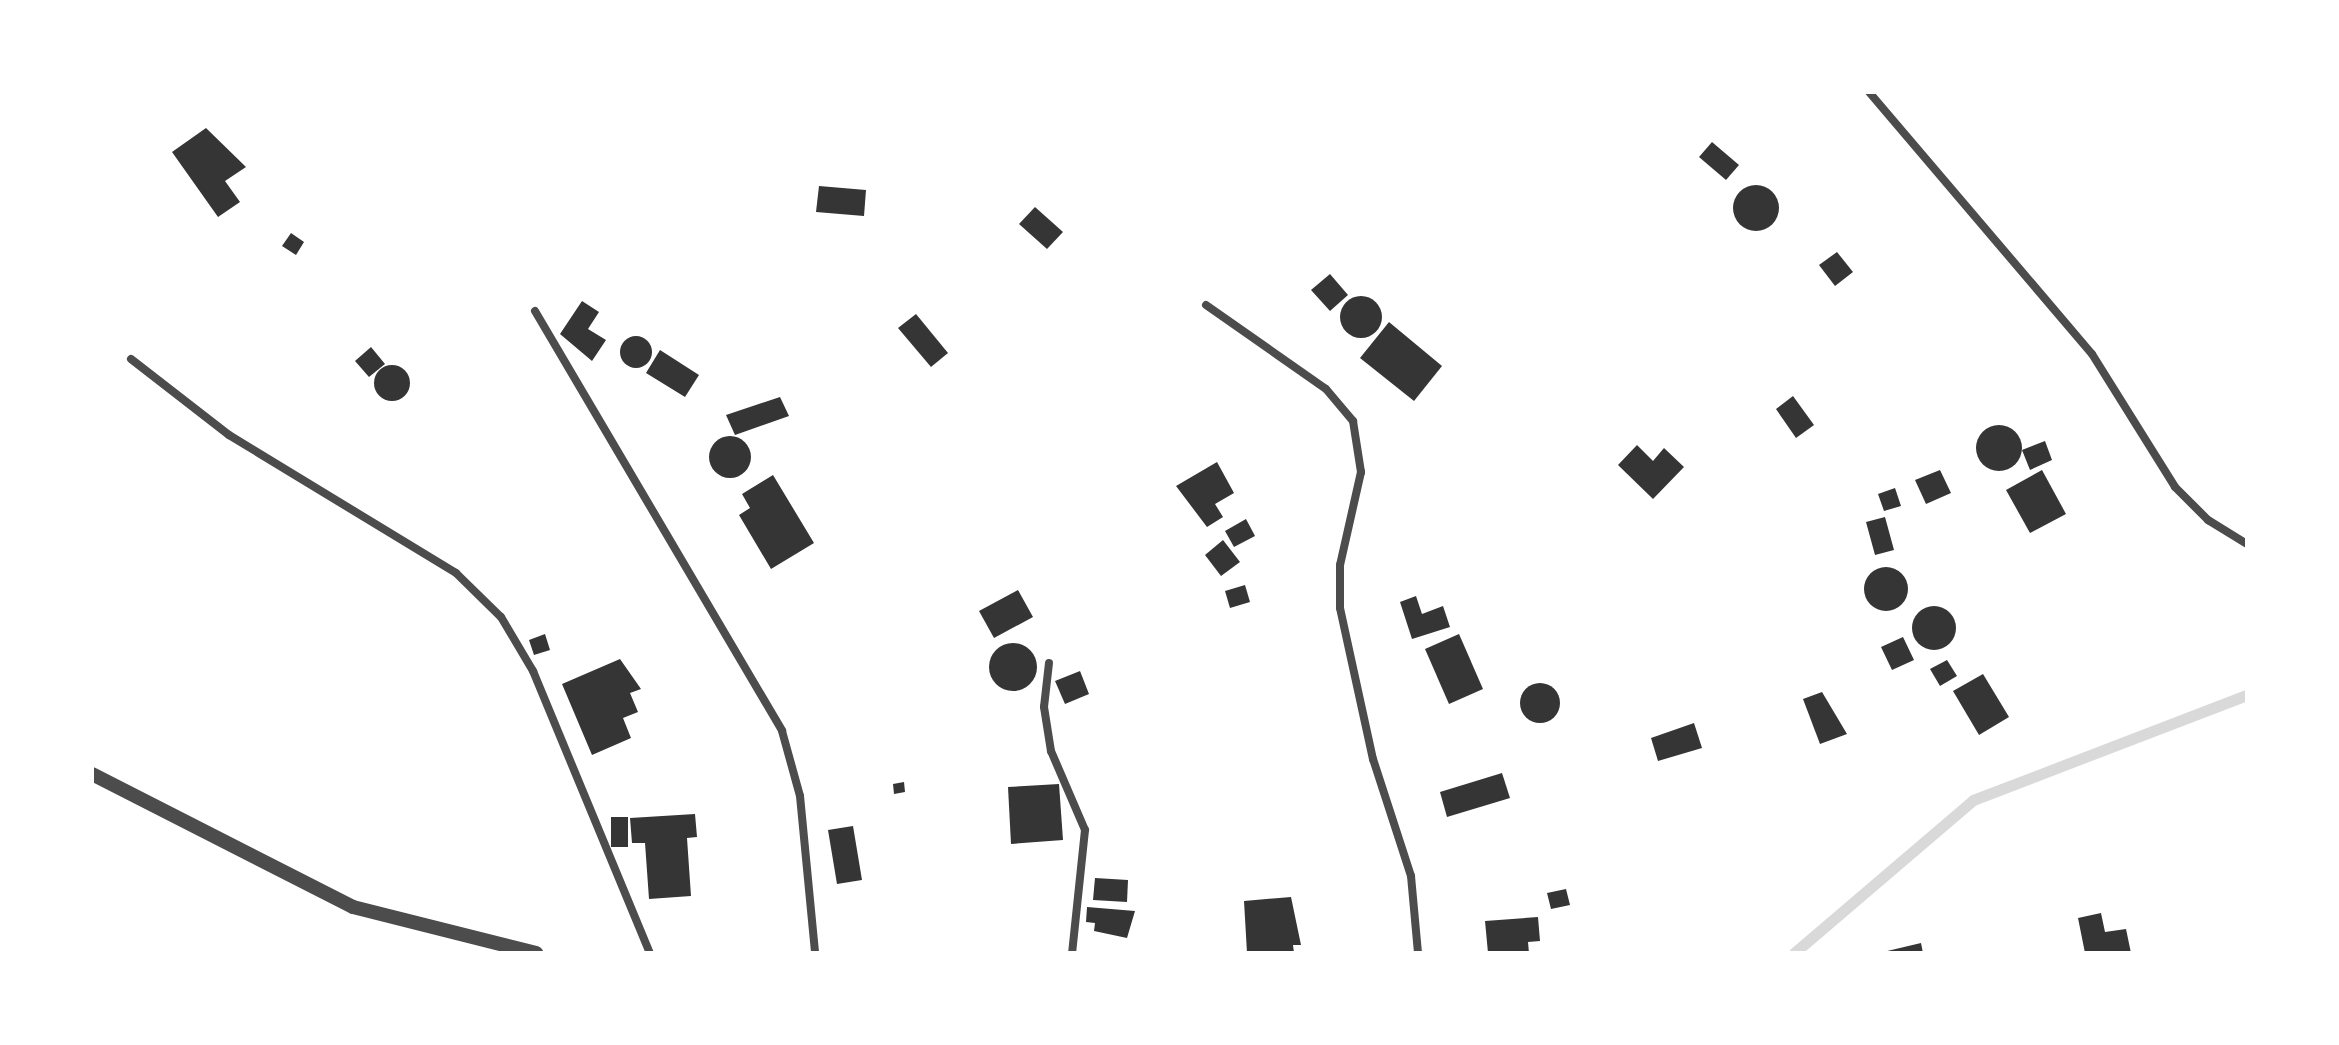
<!DOCTYPE html>
<html>
<head>
<meta charset="utf-8">
<style>
	body { margin:0 }
	#map { position:relative; width:2339px; height:1045px; overflow:hidden; background:#fff; font-family:Manrope,sans-serif }
	div>[style] { position:absolute }
	.stream>* { height:11px; margin:-5.5px; padding:0 5.5px; transform-origin:5.5px; border-radius:5.5px; background:#d9d9d9 }
	.building>* { inset:0; background:#353535 }
	.round { border-radius:50% }
	.minor>* { height:8px; margin:-4px; padding:0 4px; transform-origin:4px; border-radius:4px; background:#4c4c4c }
	.tertiary>* { height:14px; margin:-7px; padding:0 7px; transform-origin:7px; border-radius:7px; background:#4c4c4c }
	span { translate:-50% -50%; white-space:nowrap; text-align:center; line-height:1.15; -webkit-text-stroke:8px #fff; paint-order:stroke }
	.frame { position:absolute; inset:0; border:94px solid #fff; pointer-events:none }
</style>
</head>
<body>
<div id="map">
	<div class="stream">
		<div style="left:1794px;top:953px;width:235px;rotate:-40.5deg"></div>
		<div style="left:1973px;top:800px;width:293px;rotate:-21deg"></div>
	</div>
	<div class="building">
		<div style="clip-path:polygon(206px 128px,246px 167px,225px 181px,240px 202px,218px 217px,172px 152px)"></div>
		<div style="clip-path:polygon(1712px 142px,1739px 165px,1726px 180px,1699px 157px)"></div>
		<div class="round" style="left:1733px;top:185px;width:46px;height:46px"></div>
		<div style="clip-path:polygon(819px 186px,866px 190px,864px 216px,816px 212px)"></div>
		<div style="clip-path:polygon(1035px 207px,1063px 232px,1047px 249px,1019px 224px)"></div>
		<div style="clip-path:polygon(291px 233px,304px 242px,296px 255px,282px 246px)"></div>
		<div style="clip-path:polygon(1837px 252px,1853px 272px,1835px 286px,1819px 265px)"></div>
		<div style="clip-path:polygon(1330px 274px,1348px 295px,1330px 311px,1311px 290px)"></div>
		<div class="round" style="left:1340px;top:296px;width:42px;height:42px"></div>
		<div style="clip-path:polygon(582px 301px,599px 312px,588px 329px,606px 340px,592px 361px,560px 334px)"></div>
		<div style="clip-path:polygon(916px 314px,948px 353px,931px 367px,898px 328px)"></div>
		<div style="clip-path:polygon(1389px 322px,1442px 366px,1414px 401px,1360px 358px)"></div>
		<div class="round" style="left:620px;top:336px;width:32px;height:32px"></div>
		<div style="clip-path:polygon(371px 347px,385px 364px,369px 377px,355px 361px)"></div>
		<div style="clip-path:polygon(660px 350px,699px 375px,685px 397px,646px 373px)"></div>
		<div class="round" style="left:374px;top:365px;width:36px;height:36px"></div>
		<div style="clip-path:polygon(1793px 396px,1814px 425px,1796px 438px,1776px 409px)"></div>
		<div style="clip-path:polygon(780px 397px,789px 416px,735px 435px,726px 415px)"></div>
		<div class="round" style="left:1976px;top:425px;width:46px;height:46px"></div>
		<div class="round" style="left:709px;top:436px;width:42px;height:42px"></div>
		<div style="clip-path:polygon(2045px 441px,2052px 460px,2030px 470px,2022px 450px)"></div>
		<div style="clip-path:polygon(1637px 445px,1653px 461px,1664px 448px,1684px 467px,1653px 499px,1618px 465px)"></div>
		<div style="clip-path:polygon(1217px 462px,1234px 493px,1215px 504px,1223px 517px,1207px 527px,1176px 486px)"></div>
		<div style="clip-path:polygon(1940px 470px,1951px 493px,1926px 504px,1915px 480px)"></div>
		<div style="clip-path:polygon(2042px 470px,2066px 514px,2030px 533px,2006px 490px)"></div>
		<div style="clip-path:polygon(773px 475px,814px 543px,771px 569px,739px 515px,750px 508px,742px 494px)"></div>
		<div style="clip-path:polygon(1895px 488px,1901px 506px,1884px 511px,1878px 494px)"></div>
		<div style="clip-path:polygon(1885px 517px,1894px 550px,1875px 555px,1866px 522px)"></div>
		<div style="clip-path:polygon(1246px 519px,1255px 536px,1234px 547px,1225px 531px)"></div>
		<div style="clip-path:polygon(1223px 540px,1240px 562px,1221px 576px,1205px 555px)"></div>
		<div class="round" style="left:1864px;top:567px;width:44px;height:44px"></div>
		<div style="clip-path:polygon(1245px 585px,1250px 602px,1230px 608px,1225px 591px)"></div>
		<div style="clip-path:polygon(1018px 590px,1033px 617px,994px 638px,979px 611px)"></div>
		<div style="clip-path:polygon(1416px 596px,1422px 614px,1443px 606px,1450px 627px,1412px 639px,1400px 602px)"></div>
		<div class="round" style="left:1912px;top:606px;width:44px;height:44px"></div>
		<div style="clip-path:polygon(545px 634px,550px 650px,534px 655px,529px 640px)"></div>
		<div style="clip-path:polygon(1459px 634px,1483px 689px,1449px 704px,1425px 649px)"></div>
		<div style="clip-path:polygon(1903px 637px,1914px 660px,1892px 670px,1881px 647px)"></div>
		<div class="round" style="left:989px;top:643px;width:48px;height:48px"></div>
		<div style="clip-path:polygon(620px 659px,641px 689px,630px 693px,638px 712px,623px 718px,631px 738px,592px 755px,562px 684px)"></div>
		<div style="clip-path:polygon(1947px 660px,1957px 676px,1940px 686px,1930px 669px)"></div>
		<div style="clip-path:polygon(1080px 671px,1089px 694px,1065px 704px,1055px 681px)"></div>
		<div style="clip-path:polygon(1983px 674px,2009px 717px,1979px 735px,1953px 691px)"></div>
		<div class="round" style="left:1520px;top:683px;width:40px;height:40px"></div>
		<div style="clip-path:polygon(1822px 692px,1847px 734px,1820px 744px,1803px 699px)"></div>
		<div style="clip-path:polygon(1694px 723px,1702px 748px,1658px 761px,1651px 738px)"></div>
		<div style="clip-path:polygon(1502px 773px,1510px 798px,1447px 817px,1440px 792px)"></div>
		<div style="clip-path:polygon(904px 782px,905px 792px,894px 794px,893px 784px)"></div>
		<div style="clip-path:polygon(1059px 784px,1063px 840px,1011px 844px,1008px 787px)"></div>
		<div style="clip-path:polygon(695px 814px,697px 837px,687px 838px,691px 896px,649px 899px,645px 843px,632px 843px,630px 818px)"></div>
		<div style="clip-path:polygon(611px 817px,628px 817px,628px 847px,611px 847px)"></div>
		<div style="clip-path:polygon(853px 826px,862px 880px,837px 884px,828px 830px)"></div>
		<div style="clip-path:polygon(1095px 878px,1128px 880px,1127px 902px,1093px 900px)"></div>
		<div style="clip-path:polygon(1566px 889px,1570px 905px,1551px 909px,1547px 893px)"></div>
		<div style="clip-path:polygon(1291px 897px,1301px 945px,1293px 945px,1294px 953px,1247px 953px,1244px 901px)"></div>
		<div style="clip-path:polygon(1087px 907px,1135px 911px,1127px 938px,1094px 931px,1095px 923px,1086px 922px)"></div>
		<div style="clip-path:polygon(2101px 913px,2105px 932px,2126px 929px,2131px 953px,2085px 953px,2078px 918px)"></div>
		<div style="clip-path:polygon(1538px 917px,1540px 941px,1528px 942px,1529px 953px,1488px 953px,1485px 921px)"></div>
		<div style="clip-path:polygon(1921px 943px,1923px 953px,1883px 953px,1883px 952px)"></div>
	</div>
	<div class="minor">
		<div style="left:1869px;top:92px;width:344px;rotate:49.6deg"></div>
		<div style="left:2092px;top:354px;width:157px;rotate:58deg"></div>
		<div style="left:2175px;top:487px;width:47px;rotate:45deg"></div>
		<div style="left:2208px;top:520px;width:46px;rotate:31.6deg"></div>
		<div style="left:1206px;top:305px;width:146px;rotate:35deg"></div>
		<div style="left:1326px;top:389px;width:42px;rotate:49.8deg"></div>
		<div style="left:1353px;top:421px;width:52px;rotate:81.1deg"></div>
		<div style="left:1361px;top:472px;width:95px;rotate:102.7deg"></div>
		<div style="left:1340px;top:565px;width:43px;rotate:90deg"></div>
		<div style="left:1340px;top:608px;width:155px;rotate:77.7deg"></div>
		<div style="left:1373px;top:759px;width:123px;rotate:72deg"></div>
		<div style="left:1411px;top:876px;width:77px;rotate:84.8deg"></div>
		<div style="left:535px;top:311px;width:487px;rotate:59.5deg"></div>
		<div style="left:782px;top:731px;width:67px;rotate:74.5deg"></div>
		<div style="left:800px;top:796px;width:158px;rotate:84.5deg"></div>
		<div style="left:131px;top:359px;width:124px;rotate:37.8deg"></div>
		<div style="left:229px;top:435px;width:266px;rotate:31.3deg"></div>
		<div style="left:456px;top:573px;width:63px;rotate:44.4deg"></div>
		<div style="left:501px;top:617px;width:63px;rotate:59.3deg"></div>
		<div style="left:533px;top:671px;width:305px;rotate:67.5deg"></div>
		<div style="left:1049px;top:663px;width:44px;rotate:96.5deg"></div>
		<div style="left:1044px;top:707px;width:45px;rotate:81deg"></div>
		<div style="left:1051px;top:751px;width:86px;rotate:66.7deg"></div>
		<div style="left:1085px;top:830px;width:124px;rotate:96deg"></div>
	</div>
	<div class="tertiary">
		<div style="left:92px;top:774px;width:293px;rotate:27deg"></div>
		<div style="left:353px;top:907px;width:189px;rotate:14.1deg"></div>
	</div>
	<div class="frame"></div>
</div>
</body>
</html>
